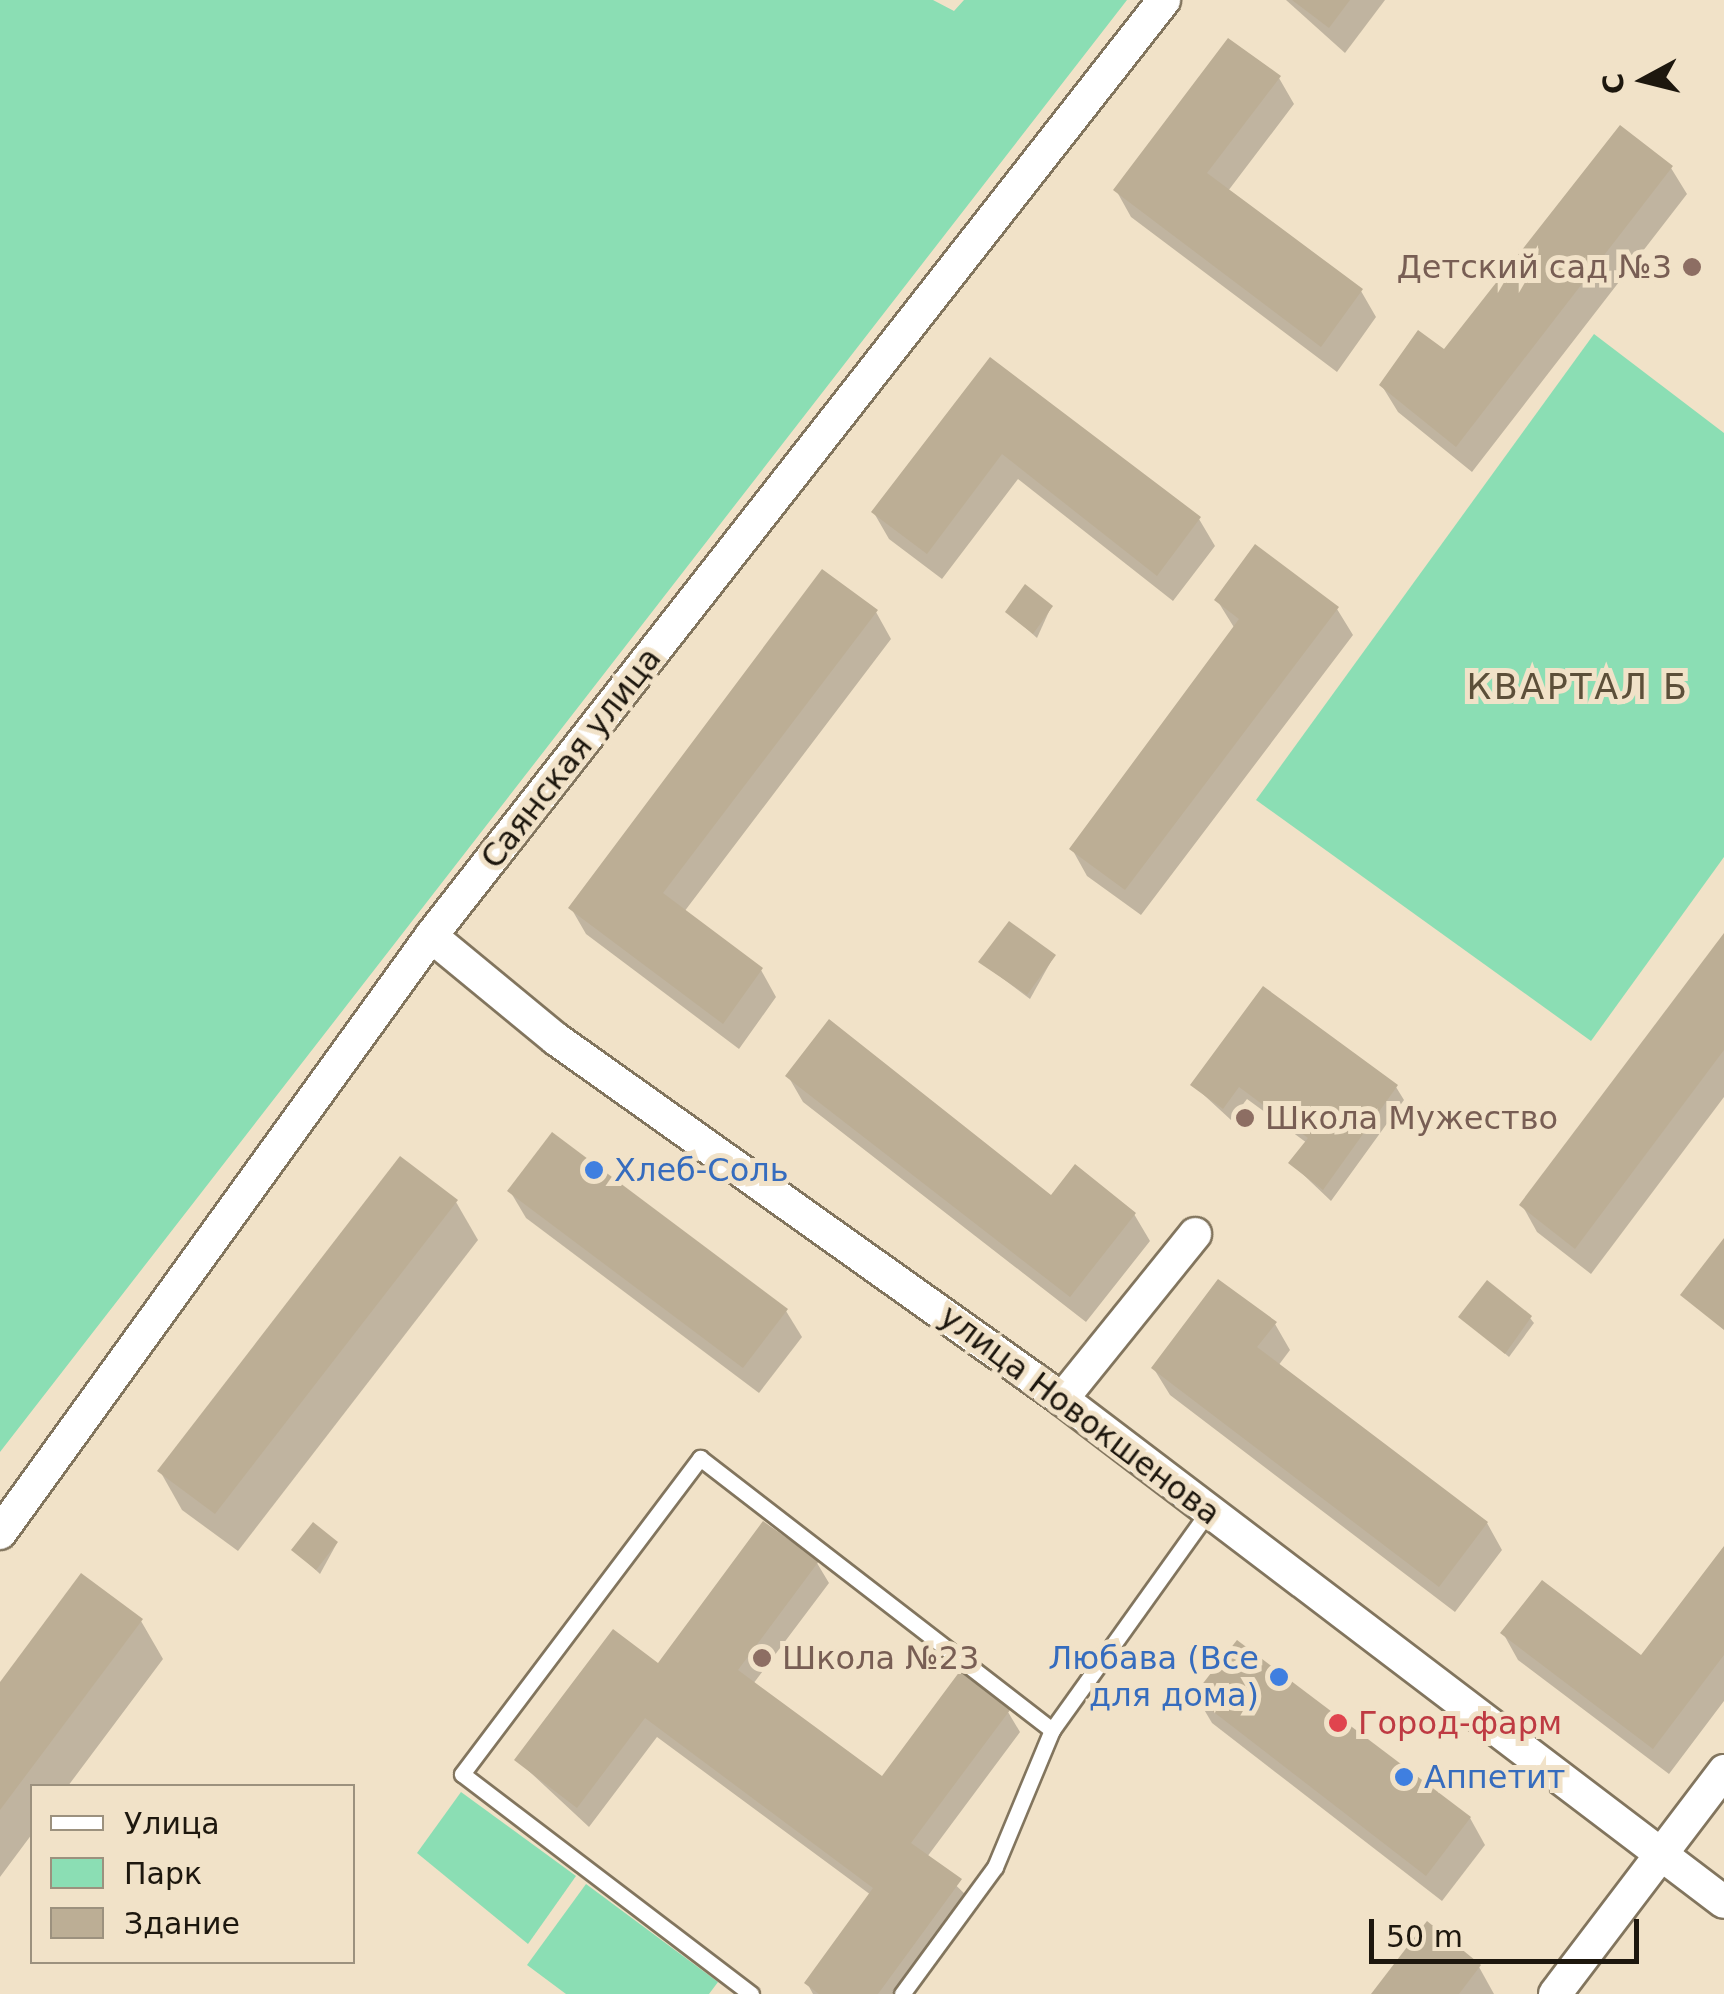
<!DOCTYPE html>
<html>
<head>
<meta charset="utf-8">
<style>
	body { margin:0 }
	#map { position:relative; width:1724px; height:1994px; overflow:hidden; background:#f1e2c8; font-family:"DejaVu Sans",sans-serif }
	div>[style] { position:absolute }
	.green>* { inset:0; background:#8bdeb4 }
	.shadow>* { inset:0; background:#0003 }
	.building>* { inset:0; background:#bcae95 }
	.roads { filter:drop-shadow(2px 0 #82755e) drop-shadow(-2px 0 #82755e) drop-shadow(0 2px #82755e) drop-shadow(0 -2px #82755e) }
	.service>* { height:15px; margin:-7.5px; padding:0 7.5px; transform-origin:7.5px; border-radius:7.5px; background:#fff }
	.minor>* { height:32px; margin:-16px; padding:0 16px; transform-origin:16px; border-radius:16px; background:#fff }
	.dots>* { width:28px; height:28px; translate:-50% -50%; box-sizing:border-box; border:5px solid #f1e2c8; border-radius:50% }
	span { translate:-50% -50%; white-space:nowrap; text-align:center; line-height:1.15; -webkit-text-stroke:10px #f1e2c8; paint-order:stroke }
	.education-label { font-size:32px; color:#785e54 }
	.right { translate:-100% -50%; text-align:right }
	.left { translate:0 -50%; text-align:left }
	.street-label { font-size:32px; color:#1d170e }
	.shop-label { font-size:32px; color:#366cbe }
	.health-label { font-size:32px; color:#be3a42 }
	.neighbourhood-label { font-size:35px; color:#5c4f39; letter-spacing:2.5px }
	.legend { position:absolute; left:30px; top:1784px; width:325px; height:180px; box-sizing:border-box; background:#f1e2c8; border:2px solid #9c917e; margin:0; padding:12px 18px; list-style:none; font-size:30px; color:#1d170e }
	.legend li { display:flex; align-items:center; gap:20px; height:50px }
	.legend b { width:50px; border:2px solid #9c917e }
	.north { position:absolute; left:1594px; top:30px; width:100px; height:100px; -webkit-text-stroke:8px #f1e2c8; paint-order:stroke; rotate:263deg; font-size:28px; font-weight:700; line-height:40px; text-align:center; color:#1d170e }
	.north::after { content:''; display:block; margin:auto; width:35px; height:45px; background:#1d170e; clip-path:polygon(50% 0,100% 100%,50% 72%,0 100%) }
	.scale { position:absolute; left:1369px; top:1919px; width:270px; height:45px; box-sizing:border-box; border:5px solid #1d170e; border-top:0; padding-left:12px; font-size:30px; line-height:35px; white-space:nowrap; color:#1d170e; -webkit-text-stroke:8px #f1e2c8; paint-order:stroke }
</style>
</head>
<body>
<div id="map">
	<div class="green">
		<div style="clip-path:polygon(0 0,933px 0,954px 11px,964px 0,1127px 0,0 1452px)"></div>
		<div style="clip-path:polygon(1594px 334px,1724px 433px,1724px 857px,1591px 1041px,1256px 800px)"></div>
		<div style="clip-path:polygon(461px 1792px,576px 1876px,528px 1944px,417px 1853px)"></div>
		<div style="clip-path:polygon(586px 1884px,718px 1982px,709px 1994px,566px 1994px,527px 1965px)"></div>
	</div>
	<div class="shadow">
		<div style="clip-path:polygon(1286px 0,1385px 0,1345px 53px)"></div>
		<div style="clip-path:polygon(1279px 78px,1294px 104px,1228px 191px,1361px 291px,1376px 317px,1337px 372px,1131px 217px,1116px 190px)"></div>
		<div style="clip-path:polygon(1671px 168px,1687px 194px,1472px 472px,1398px 412px,1382px 386px,1444px 353px)"></div>
		<div style="clip-path:polygon(991px 361px,1199px 519px,1215px 546px,1173px 601px,1018px 479px,942px 579px,889px 539px,874px 513px)"></div>
		<div style="clip-path:polygon(1217px 600px,1337px 609px,1353px 635px,1141px 915px,1087px 876px,1072px 849px,1235px 629px)"></div>
		<div style="clip-path:polygon(1051px 607px,1037px 638px,1008px 612px)"></div>
		<div style="clip-path:polygon(876px 612px,891px 639px,684px 912px,761px 970px,776px 997px,739px 1049px,586px 934px,571px 908px)"></div>
		<div style="clip-path:polygon(1724px 937px,1724px 1097px,1591px 1274px,1537px 1232px,1522px 1205px)"></div>
		<div style="clip-path:polygon(1054px 956px,1030px 999px,981px 962px)"></div>
		<div style="clip-path:polygon(788px 1076px,1052px 1199px,1134px 1214px,1150px 1241px,1086px 1322px,803px 1102px)"></div>
		<div style="clip-path:polygon(1193px 1085px,1396px 1087px,1404px 1100px,1331px 1201px,1291px 1163px,1307px 1143px,1247px 1099px,1231px 1120px)"></div>
		<div style="clip-path:polygon(510px 1191px,786px 1311px,802px 1337px,759px 1393px,526px 1218px)"></div>
		<div style="clip-path:polygon(456px 1202px,478px 1240px,238px 1551px,182px 1510px,160px 1471px)"></div>
		<div style="clip-path:polygon(1462px 1317px,1530px 1318px,1534px 1323px,1509px 1357px)"></div>
		<div style="clip-path:polygon(1275px 1324px,1290px 1350px,1278px 1366px,1487px 1523px,1502px 1550px,1455px 1612px,1170px 1395px,1154px 1369px)"></div>
		<div style="clip-path:polygon(337px 1543px,320px 1574px,294px 1550px)"></div>
		<div style="clip-path:polygon(1724px 1550px,1724px 1701px,1669px 1774px,1518px 1660px,1503px 1633px,1642px 1659px)"></div>
		<div style="clip-path:polygon(817px 1563px,829px 1583px,753px 1684px,883px 1780px,1008px 1712px,1020px 1732px,927px 1857px,972px 1901px,903px 1994px,813px 1994px,807px 1983px,871px 1895px,657px 1737px,589px 1827px,517px 1760px)"></div>
		<div style="clip-path:polygon(141px 1621px,163px 1659px,68px 1786px,32px 1786px,32px 1834px,0 1877px,0 1686px)"></div>
		<div style="clip-path:polygon(1196px 1696px,1470px 1818px,1485px 1845px,1442px 1901px,1212px 1723px)"></div>
		<div style="clip-path:polygon(1479px 1967px,1494px 1994px,1374px 1994px)"></div>
	</div>
	<div class="building">
		<div style="clip-path:polygon(1292px 0,1350px 0,1329px 28px)"></div>
		<div style="clip-path:polygon(1228px 38px,1281px 76px,1207px 173px,1363px 289px,1321px 347px,1113px 190px)"></div>
		<div style="clip-path:polygon(1620px 125px,1673px 166px,1456px 447px,1379px 385px,1418px 330px,1444px 349px)"></div>
		<div style="clip-path:polygon(990px 357px,1201px 517px,1157px 576px,1002px 454px,927px 554px,871px 512px)"></div>
		<div style="clip-path:polygon(1255px 544px,1339px 607px,1125px 890px,1069px 849px,1239px 619px,1214px 600px)"></div>
		<div style="clip-path:polygon(822px 569px,878px 610px,663px 893px,763px 968px,723px 1024px,568px 908px)"></div>
		<div style="clip-path:polygon(1025px 584px,1053px 606px,1033px 634px,1005px 612px)"></div>
		<div style="clip-path:polygon(1009px 921px,1056px 955px,1027px 995px,978px 962px)"></div>
		<div style="clip-path:polygon(1724px 933px,1724px 1050px,1575px 1249px,1519px 1205px)"></div>
		<div style="clip-path:polygon(1263px 986px,1398px 1085px,1323px 1190px,1288px 1163px,1308px 1138px,1239px 1087px,1223px 1109px,1190px 1085px)"></div>
		<div style="clip-path:polygon(829px 1019px,1051px 1195px,1075px 1164px,1136px 1213px,1070px 1297px,785px 1076px)"></div>
		<div style="clip-path:polygon(552px 1132px,788px 1309px,743px 1368px,507px 1191px)"></div>
		<div style="clip-path:polygon(400px 1156px,458px 1200px,215px 1514px,157px 1471px)"></div>
		<div style="clip-path:polygon(1724px 1238px,1724px 1330px,1680px 1295px)"></div>
		<div style="clip-path:polygon(1218px 1279px,1277px 1322px,1257px 1347px,1488px 1522px,1439px 1587px,1151px 1368px)"></div>
		<div style="clip-path:polygon(1487px 1280px,1532px 1316px,1505px 1354px,1458px 1317px)"></div>
		<div style="clip-path:polygon(763px 1521px,819px 1561px,738px 1670px,882px 1776px,960px 1671px,1010px 1710px,911px 1843px,962px 1879px,878px 1994px,819px 1994px,804px 1983px,873px 1888px,645px 1718px,577px 1808px,514px 1760px,613px 1629px,658px 1663px)"></div>
		<div style="clip-path:polygon(313px 1522px,338px 1542px,316px 1570px,291px 1550px)"></div>
		<div style="clip-path:polygon(1724px 1546px,1724px 1655px,1653px 1749px,1500px 1633px,1542px 1580px,1641px 1655px)"></div>
		<div style="clip-path:polygon(81px 1573px,143px 1619px,0 1810px,0 1682px)"></div>
		<div style="clip-path:polygon(1237px 1640px,1471px 1817px,1426px 1876px,1193px 1696px)"></div>
		<div style="clip-path:polygon(1427px 1921px,1481px 1965px,1459px 1994px,1371px 1994px)"></div>
	</div>
	<div class="roads">
		<div class="service">
			<div style="left:751px;top:1994px;width:363px;rotate:-142.7deg"></div>
			<div style="left:462px;top:1774px;width:396px;rotate:-53deg"></div>
			<div style="left:700px;top:1458px;width:445px;rotate:37.7deg"></div>
			<div style="left:902px;top:1994px;width:157px;rotate:-53.8deg"></div>
			<div style="left:995px;top:1867px;width:148px;rotate:-67.4deg"></div>
			<div style="left:1052px;top:1730px;width:268px;rotate:-54.4deg"></div>
		</div>
		<div class="minor">
			<div style="left:431px;top:936px;width:162px;rotate:39.5deg"></div>
			<div style="left:556px;top:1039px;width:621px;rotate:35.43deg"></div>
			<div style="left:1062px;top:1399px;width:831px;rotate:37.23deg"></div>
			<div style="left:1062px;top:1399px;width:212px;rotate:-51.1deg"></div>
			<div style="left:0;top:1533px;width:736px;rotate:-54.17deg"></div>
			<div style="left:431px;top:936px;width:1189px;rotate:-51.93deg"></div>
			<div style="left:1555px;top:1994px;width:280px;rotate:-52.8deg"></div>
		</div>
	</div>
	<div class="dots">
		<div style="left:1692px;top:267px;background:#8d6e63"></div>
		<div style="left:1245px;top:1118px;background:#8d6e63"></div>
		<div style="left:594px;top:1170px;background:#3f7fe0"></div>
		<div style="left:762px;top:1658px;background:#8d6e63"></div>
		<div style="left:1279px;top:1677px;background:#3f7fe0"></div>
		<div style="left:1338px;top:1723px;background:#e0444e"></div>
		<div style="left:1404px;top:1777px;background:#3f7fe0"></div>
	</div>
	<div class="education-label">
		<span class="right" style="left:1672px;top:267px">Детский сад №3</span>
		<span class="left" style="left:1265px;top:1118px">Школа Мужество</span>
		<span class="left" style="left:782px;top:1658px">Школа №23</span>
	</div>
	<div class="street-label">
		<span style="left:571px;top:758px;rotate:-52deg">Саянская улица</span>
		<span style="left:1080px;top:1415px;rotate:37deg">улица Новокшенова</span>
	</div>
	<div class="shop-label">
		<span class="left" style="left:614px;top:1170px">Хлеб-Соль</span>
		<span class="right" style="left:1259px;top:1677px">Любава (Все<br>для дома)</span>
		<span class="left" style="left:1424px;top:1777px">Аппетит</span>
	</div>
	<div class="health-label">
		<span class="left" style="left:1358px;top:1723px">Город-фарм</span>
	</div>
	<div class="neighbourhood-label">
		<span style="left:1578px;top:687px">КВАРТАЛ Б</span>
	</div>
	<ul class="legend">
	<li><b style="height:12px;background:#fff"></b>Улица</li>
	<li><b style="height:28px;background:#8bdeb4"></b>Парк</li>
	<li><b style="height:28px;background:#bcae95"></b>Здание</li>
	</ul>
	<div class="north">С</div>
	<div class="scale">50 m</div>
</div>
</body>
</html>
